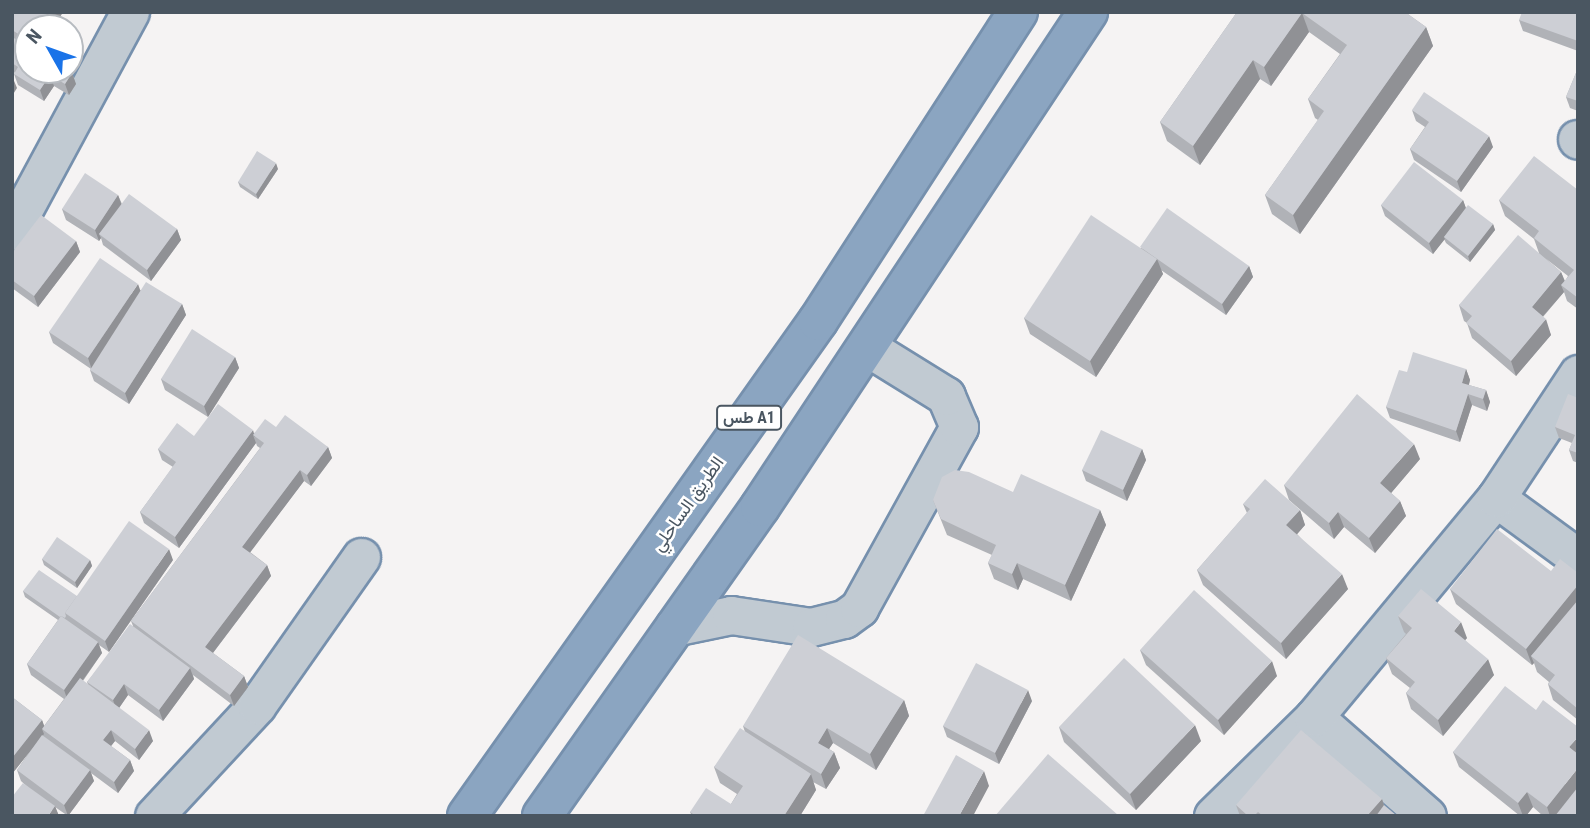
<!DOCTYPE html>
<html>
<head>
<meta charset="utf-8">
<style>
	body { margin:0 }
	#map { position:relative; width:1590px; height:828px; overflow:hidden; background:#f5f3f3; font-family:"Roboto Condensed",Vazirmatn,sans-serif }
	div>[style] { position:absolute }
	.roads { filter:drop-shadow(2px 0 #7690ad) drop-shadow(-2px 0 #7690ad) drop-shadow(0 2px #7690ad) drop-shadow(0 -2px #7690ad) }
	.minor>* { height:37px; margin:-18.5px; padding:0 18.5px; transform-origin:18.5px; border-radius:18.5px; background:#c1cad2 }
	.highway>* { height:38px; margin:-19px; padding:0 19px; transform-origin:19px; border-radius:19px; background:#8ba5c1 }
	.wall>* { inset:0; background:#b0b2b7 }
	.shaded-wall>* { inset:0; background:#909195 }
	.building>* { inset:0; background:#cdcfd5 }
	span { translate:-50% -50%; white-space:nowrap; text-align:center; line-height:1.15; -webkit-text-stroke:5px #fff; paint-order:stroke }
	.shield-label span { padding:2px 5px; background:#fff; border:2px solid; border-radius:5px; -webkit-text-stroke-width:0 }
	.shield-label { font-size:16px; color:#4a5661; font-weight:700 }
	.street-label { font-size:18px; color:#4a5661 }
	.frame { position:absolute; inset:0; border:14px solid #4a5661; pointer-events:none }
	.north { position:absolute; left:14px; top:14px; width:70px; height:70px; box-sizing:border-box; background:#fff; border:2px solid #b7bbc0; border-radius:50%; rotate:310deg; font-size:19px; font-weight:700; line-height:28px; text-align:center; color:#4a5661 }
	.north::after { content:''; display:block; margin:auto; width:24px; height:32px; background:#1a73e8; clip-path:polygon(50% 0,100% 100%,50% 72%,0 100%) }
</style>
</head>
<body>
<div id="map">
	<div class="roads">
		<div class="minor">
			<div style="left:1577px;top:139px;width:1px;rotate:45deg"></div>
			<div style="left:12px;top:231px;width:249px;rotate:-61.7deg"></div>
			<div style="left:1496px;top:498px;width:102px;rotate:36.2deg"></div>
			<div style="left:674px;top:627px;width:58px;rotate:-11.9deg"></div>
			<div style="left:731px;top:615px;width:81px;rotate:8.5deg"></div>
			<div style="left:811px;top:627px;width:34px;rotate:-14deg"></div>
			<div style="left:844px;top:619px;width:19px;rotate:-36deg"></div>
			<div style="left:859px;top:608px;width:207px;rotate:-61.1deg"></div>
			<div style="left:959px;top:427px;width:34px;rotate:-113deg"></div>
			<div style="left:946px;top:396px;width:93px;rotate:-148.2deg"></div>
			<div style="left:1314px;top:717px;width:150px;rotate:41.2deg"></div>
			<div style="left:154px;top:816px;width:151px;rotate:-47.1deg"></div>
			<div style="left:257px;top:705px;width:181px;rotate:-54.9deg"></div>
			<div style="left:1213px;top:816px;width:141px;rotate:-44.4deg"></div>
			<div style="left:1314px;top:717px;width:285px;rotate:-50.3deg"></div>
			<div style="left:1496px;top:498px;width:149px;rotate:-56.5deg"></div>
		</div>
		<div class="highway">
			<div style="left:467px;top:816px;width:607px;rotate:-54.66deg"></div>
			<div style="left:818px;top:321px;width:368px;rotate:-57.1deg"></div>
			<div style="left:542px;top:816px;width:378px;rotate:-54.8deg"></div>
			<div style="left:760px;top:507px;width:594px;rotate:-56.47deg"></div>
		</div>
	</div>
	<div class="wall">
		<div style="clip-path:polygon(12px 12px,63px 12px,53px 28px,28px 28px,28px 70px,72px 73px,76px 84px,69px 95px,54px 86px,44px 101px,18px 85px,14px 74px,15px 73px,12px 71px)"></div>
		<div style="clip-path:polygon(1237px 12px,1405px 12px,1426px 27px,1433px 46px,1300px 234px,1272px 214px,1265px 195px,1318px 120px,1315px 118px,1308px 99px,1340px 54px,1309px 32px,1271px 86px,1260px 79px,1200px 165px,1167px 141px,1160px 122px)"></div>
		<div style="clip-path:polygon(1578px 12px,1578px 51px,1523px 31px,1519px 20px)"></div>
		<div style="clip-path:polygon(1578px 68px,1578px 111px,1570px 108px,1566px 97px)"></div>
		<div style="clip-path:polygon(1412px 110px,1493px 147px,1461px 192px,1414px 160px,1410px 149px,1425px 127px,1416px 121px)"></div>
		<div style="clip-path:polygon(278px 169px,258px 199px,240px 187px,238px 182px)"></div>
		<div style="clip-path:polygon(evenodd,1578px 190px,1578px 309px,1567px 301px,1564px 292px,1543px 317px,1551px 335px,1516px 376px,1472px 338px,1467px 323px,1464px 321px,1459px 305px,1539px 253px,1534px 239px,1505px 216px,1499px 200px,1578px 190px,1545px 258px,1568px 276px,1565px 281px,1561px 272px,1545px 258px)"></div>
		<div style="clip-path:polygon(118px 195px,122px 204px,177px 229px,181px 240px,151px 281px,103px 245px,101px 238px,99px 241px,66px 220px,62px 209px)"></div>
		<div style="clip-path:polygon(1463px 200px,1466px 209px,1493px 224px,1495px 230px,1470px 262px,1446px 243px,1444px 239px,1433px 254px,1385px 216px,1381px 205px)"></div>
		<div style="clip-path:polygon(76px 241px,80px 252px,38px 307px,12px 288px,12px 253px)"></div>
		<div style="clip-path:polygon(1141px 248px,1249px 266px,1253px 277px,1226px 315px,1161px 270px,1163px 274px,1096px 377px,1030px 334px,1024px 318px)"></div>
		<div style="clip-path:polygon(141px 290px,182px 304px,186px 315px,129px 404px,94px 381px,90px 370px,91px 369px,53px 343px,49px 332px)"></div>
		<div style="clip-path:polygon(235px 357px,239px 368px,208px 417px,165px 390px,161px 379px)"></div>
		<div style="clip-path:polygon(1466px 369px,1470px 380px,1469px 385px,1486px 390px,1490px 402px,1487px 411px,1472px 405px,1460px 442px,1390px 418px,1386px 407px,1407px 372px)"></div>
		<div style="clip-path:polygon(1578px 398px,1578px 463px,1573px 461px,1569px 450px,1572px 443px,1559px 438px,1555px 427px)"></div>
		<div style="clip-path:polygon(276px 427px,328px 447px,332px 458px,311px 486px,304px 481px,250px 552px,267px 565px,271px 576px,213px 653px,244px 676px,248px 687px,234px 706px,193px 675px,194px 679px,163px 721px,128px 695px,119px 708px,153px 741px,139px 760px,115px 741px,111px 746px,130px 760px,134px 771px,118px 793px,91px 773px,94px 781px,68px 816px,55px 807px,59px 816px,21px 781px,17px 770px,32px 748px,12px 774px,12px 697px,42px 720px,44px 726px,64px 699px,31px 675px,27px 664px,58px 620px,25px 597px,23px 591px,77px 596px,173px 560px,109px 652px,99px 645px,102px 653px,83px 681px,88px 685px,87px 682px,133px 626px,131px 621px,260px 448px,257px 446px,256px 443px,179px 548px,144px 523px,140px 512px,173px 467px,162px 460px,158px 449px,194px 436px,254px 433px)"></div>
		<div style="clip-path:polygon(1142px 449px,1146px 460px,1127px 501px,1086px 481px,1082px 470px)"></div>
		<div style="clip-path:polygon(1420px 459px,1391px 493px,1400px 501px,1406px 516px,1375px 553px,1344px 527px,1334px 539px,1289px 500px,1284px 485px)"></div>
		<div style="clip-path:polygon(1013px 492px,1100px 510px,1106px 525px,1071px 601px,1023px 579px,1018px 590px,994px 579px,988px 563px,992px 555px,947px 535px,933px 500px)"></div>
		<div style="clip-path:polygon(1243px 504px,1300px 510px,1305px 525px,1297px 534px,1348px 589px,1286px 659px,1203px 585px,1197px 570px,1247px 513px)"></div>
		<div style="clip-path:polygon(42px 559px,90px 560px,92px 566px,77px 588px,44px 565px)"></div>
		<div style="clip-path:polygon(1551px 571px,1578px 573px,1578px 720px,1553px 700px,1548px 684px,1549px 682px,1537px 672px,1534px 663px,1532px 665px,1456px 604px,1450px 589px)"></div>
		<div style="clip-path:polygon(1398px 616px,1467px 638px,1465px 640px,1494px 675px,1443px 736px,1411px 709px,1406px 693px,1410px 688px,1392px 674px,1386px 658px,1406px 634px,1404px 632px)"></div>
		<div style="clip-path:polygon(1140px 650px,1277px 676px,1224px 735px,1146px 665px)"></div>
		<div style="clip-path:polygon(904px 700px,909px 716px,876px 770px,833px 743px,829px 749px,834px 752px,840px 768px,826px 789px,813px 782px,816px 790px,800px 816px,692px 816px,690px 812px,731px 804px,737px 794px,720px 783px,714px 767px,745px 732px,743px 726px)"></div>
		<div style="clip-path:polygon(1032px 701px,999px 764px,947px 737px,943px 726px)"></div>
		<div style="clip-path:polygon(1536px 710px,1578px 816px,1543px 816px,1533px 807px,1526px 816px,1520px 816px,1459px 767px,1453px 752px)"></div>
		<div style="clip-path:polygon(1059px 727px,1201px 741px,1136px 810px,1064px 742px)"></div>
		<div style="clip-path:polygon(1382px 799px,1384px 806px,1397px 816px,1240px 816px,1236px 805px)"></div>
	</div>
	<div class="shaded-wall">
		<div style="clip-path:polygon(48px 12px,63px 12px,53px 28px,38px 28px)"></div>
		<div style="clip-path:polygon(1302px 13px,1309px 32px,1271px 86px,1264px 67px)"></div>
		<div style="clip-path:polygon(1426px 27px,1433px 46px,1300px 234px,1293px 215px)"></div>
		<div style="clip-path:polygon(1253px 60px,1260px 79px,1200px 165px,1193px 146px)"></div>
		<div style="clip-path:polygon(72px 73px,76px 84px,69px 95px,65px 84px)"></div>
		<div style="clip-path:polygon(50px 75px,54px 86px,44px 101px,40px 90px)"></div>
		<div style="clip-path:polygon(12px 76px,17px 88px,12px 96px)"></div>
		<div style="clip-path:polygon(1489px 136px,1493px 147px,1461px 192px,1457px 181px)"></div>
		<div style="clip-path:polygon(276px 163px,278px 169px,258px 199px,256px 194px)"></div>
		<div style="clip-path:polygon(118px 195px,122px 206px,99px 234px,101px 238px,99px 241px,95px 230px)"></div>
		<div style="clip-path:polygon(1463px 200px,1467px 211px,1444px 237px,1445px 239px,1433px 254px,1429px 243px)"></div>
		<div style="clip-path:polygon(1493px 224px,1495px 230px,1470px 262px,1468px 256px)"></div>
		<div style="clip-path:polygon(177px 229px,181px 240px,151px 281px,147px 270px)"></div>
		<div style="clip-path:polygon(76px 241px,80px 252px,38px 307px,34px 296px)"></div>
		<div style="clip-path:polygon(1157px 259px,1163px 274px,1096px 377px,1090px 361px)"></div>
		<div style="clip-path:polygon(1249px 266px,1253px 277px,1226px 315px,1222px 304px)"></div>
		<div style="clip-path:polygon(1561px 272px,1567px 287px,1561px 285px,1564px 292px,1537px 323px,1532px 307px)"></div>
		<div style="clip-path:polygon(138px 284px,142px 295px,92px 370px,88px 358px)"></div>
		<div style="clip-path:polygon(182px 304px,186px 315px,129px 404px,125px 393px)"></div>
		<div style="clip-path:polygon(1546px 319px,1551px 335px,1516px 376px,1511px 361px)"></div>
		<div style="clip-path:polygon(235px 357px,239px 368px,208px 417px,204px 406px)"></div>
		<div style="clip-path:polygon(1466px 369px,1470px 380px,1466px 394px,1462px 383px)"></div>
		<div style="clip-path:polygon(1486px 390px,1490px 402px,1487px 411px,1483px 399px)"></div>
		<div style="clip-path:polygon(1468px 394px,1472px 405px,1460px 442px,1456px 431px)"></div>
		<div style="clip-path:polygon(253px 430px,255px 437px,253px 435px,256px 443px,179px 548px,175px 537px)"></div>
		<div style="clip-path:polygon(1414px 444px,1420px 459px,1386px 499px,1380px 483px)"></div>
		<div style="clip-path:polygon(328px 447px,332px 458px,311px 486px,307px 475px)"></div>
		<div style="clip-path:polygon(1142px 449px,1146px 460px,1127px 501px,1123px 490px)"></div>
		<div style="clip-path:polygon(300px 470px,304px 481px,246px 558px,242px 547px)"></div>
		<div style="clip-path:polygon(1400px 501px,1406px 516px,1375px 553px,1369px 538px)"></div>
		<div style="clip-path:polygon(1100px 510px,1106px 525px,1071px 601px,1065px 585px)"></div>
		<div style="clip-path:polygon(1300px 510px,1305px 525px,1292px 540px,1286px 525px)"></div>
		<div style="clip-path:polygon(1338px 512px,1344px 527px,1334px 539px,1329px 523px)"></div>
		<div style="clip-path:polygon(169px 549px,173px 560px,109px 652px,105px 641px)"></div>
		<div style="clip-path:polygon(90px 560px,92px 566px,77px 588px,75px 582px)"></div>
		<div style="clip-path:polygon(1017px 563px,1023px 579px,1018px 590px,1012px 574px)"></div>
		<div style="clip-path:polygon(267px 565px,271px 576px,209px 658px,205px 647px)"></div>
		<div style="clip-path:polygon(1342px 574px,1348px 589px,1286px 659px,1281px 643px)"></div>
		<div style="clip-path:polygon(1578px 585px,1578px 607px,1531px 656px,1534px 663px,1532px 665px,1526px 649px)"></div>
		<div style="clip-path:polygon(1461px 622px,1467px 638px,1460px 646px,1454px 631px)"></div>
		<div style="clip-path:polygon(98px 642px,102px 653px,68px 701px,64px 690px)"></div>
		<div style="clip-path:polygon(1488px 659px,1494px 675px,1443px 736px,1438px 720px)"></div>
		<div style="clip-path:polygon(1272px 661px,1277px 676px,1224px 735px,1218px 720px)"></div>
		<div style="clip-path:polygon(190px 668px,194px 679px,163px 721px,159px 710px)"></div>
		<div style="clip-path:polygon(244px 676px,248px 687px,234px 706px,230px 695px)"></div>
		<div style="clip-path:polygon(124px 684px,128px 695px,117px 711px,113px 700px)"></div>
		<div style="clip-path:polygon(1028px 690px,1032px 701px,999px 764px,995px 753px)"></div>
		<div style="clip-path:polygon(904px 700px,909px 716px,876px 770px,870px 754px)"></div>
		<div style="clip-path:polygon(42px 720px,46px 731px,42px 729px,44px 734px,12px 774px,12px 758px)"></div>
		<div style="clip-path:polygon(1195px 725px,1201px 741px,1136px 810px,1130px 794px)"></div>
		<div style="clip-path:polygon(827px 728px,833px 743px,823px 758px,818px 743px)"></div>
		<div style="clip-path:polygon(111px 730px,115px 741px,107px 751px,103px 740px)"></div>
		<div style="clip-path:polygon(149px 730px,153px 741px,139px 760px,135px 749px)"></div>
		<div style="clip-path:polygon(1578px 737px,1578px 759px,1569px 747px)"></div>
		<div style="clip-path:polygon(834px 752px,840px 768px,826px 789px,821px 774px)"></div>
		<div style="clip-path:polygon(130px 760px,134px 771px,118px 793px,114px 782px)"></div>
		<div style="clip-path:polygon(1578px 768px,1578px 790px,1558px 816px,1550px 816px,1547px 807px)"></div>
		<div style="clip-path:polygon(90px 770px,94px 781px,68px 816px,64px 805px)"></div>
		<div style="clip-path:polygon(984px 771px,989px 786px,973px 816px,959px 816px)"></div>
		<div style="clip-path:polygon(811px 774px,816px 790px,800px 816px,784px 816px)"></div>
		<div style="clip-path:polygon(1527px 792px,1533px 807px,1526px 816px,1523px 816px,1518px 803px)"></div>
		<div style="clip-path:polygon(1382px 799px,1387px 815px,1386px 816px,1367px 816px)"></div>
		<div style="clip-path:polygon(55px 806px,59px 816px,48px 816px)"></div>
	</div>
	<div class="building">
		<div style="clip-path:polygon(12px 12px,48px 12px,38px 28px,28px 28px,28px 40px,12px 30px)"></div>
		<div style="clip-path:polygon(1237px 12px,1405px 12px,1426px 27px,1293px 215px,1265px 195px,1324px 111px,1308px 99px,1347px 45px,1302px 13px,1264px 67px,1253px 60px,1193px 146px,1160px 122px)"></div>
		<div style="clip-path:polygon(1522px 12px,1578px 12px,1578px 41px,1519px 20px)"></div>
		<div style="clip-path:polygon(12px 37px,28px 46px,28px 70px,68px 70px,72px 73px,65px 84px,50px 75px,40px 90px,14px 74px,18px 67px,12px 63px)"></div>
		<div style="clip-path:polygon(1578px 68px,1578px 101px,1566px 97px)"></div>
		<div style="clip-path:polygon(1424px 92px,1489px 136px,1457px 181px,1410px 149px,1429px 122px,1412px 110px)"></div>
		<div style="clip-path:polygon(257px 151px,276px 163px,256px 194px,238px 182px)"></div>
		<div style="clip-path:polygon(1534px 156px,1578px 190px,1578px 298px,1561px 285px,1574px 270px,1534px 238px,1539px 231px,1499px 200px)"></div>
		<div style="clip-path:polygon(1414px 162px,1463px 200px,1429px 243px,1381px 205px)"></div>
		<div style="clip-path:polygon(85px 173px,118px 195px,95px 230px,62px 209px)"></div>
		<div style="clip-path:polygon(129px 194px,177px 229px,147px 270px,99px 234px)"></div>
		<div style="clip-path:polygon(1468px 205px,1493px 224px,1468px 256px,1444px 237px)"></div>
		<div style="clip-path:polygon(1167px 208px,1249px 266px,1222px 304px,1140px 247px)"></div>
		<div style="clip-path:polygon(41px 215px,76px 241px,34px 296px,12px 280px,12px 253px)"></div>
		<div style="clip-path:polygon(1091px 215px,1157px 259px,1090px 361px,1024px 318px)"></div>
		<div style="clip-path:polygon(1518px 235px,1561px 272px,1532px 307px,1546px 319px,1511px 361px,1466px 323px,1472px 316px,1459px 305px)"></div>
		<div style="clip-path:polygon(100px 258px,138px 284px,88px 358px,49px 332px)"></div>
		<div style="clip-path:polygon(146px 282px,182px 304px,125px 393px,90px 370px)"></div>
		<div style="clip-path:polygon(192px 329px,235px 357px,204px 406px,161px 379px)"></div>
		<div style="clip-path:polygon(1413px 352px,1466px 369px,1462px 383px,1486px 390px,1483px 399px,1468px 394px,1456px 431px,1386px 407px,1399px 370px,1407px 372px)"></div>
		<div style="clip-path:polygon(1357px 394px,1414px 444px,1380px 483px,1400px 501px,1369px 538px,1338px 512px,1329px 523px,1284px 485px)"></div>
		<div style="clip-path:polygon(1568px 394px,1578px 398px,1578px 453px,1569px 450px,1575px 435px,1555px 427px)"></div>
		<div style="clip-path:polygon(218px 404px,253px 430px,175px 537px,140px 512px,176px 462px,158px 449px,177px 423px,194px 436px)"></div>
		<div style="clip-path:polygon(285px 415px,328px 447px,307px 475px,300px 470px,242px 547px,267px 565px,205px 647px,244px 676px,230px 695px,131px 621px,264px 443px,253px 435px,265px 419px,276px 427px)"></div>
		<div style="clip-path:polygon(1101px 430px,1142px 449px,1123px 490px,1082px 470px)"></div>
		<div style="clip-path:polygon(955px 470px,969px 472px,1013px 492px,1021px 474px,1100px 510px,1065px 585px,1017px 563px,1012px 574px,988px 563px,996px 545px,941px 519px,933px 500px,942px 477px)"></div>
		<div style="clip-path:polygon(1265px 479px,1300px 510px,1286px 525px,1342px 574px,1281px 643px,1197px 570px,1250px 509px,1243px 504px)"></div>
		<div style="clip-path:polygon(129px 521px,169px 549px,105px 641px,65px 613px)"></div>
		<div style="clip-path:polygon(1497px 529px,1551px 571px,1560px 559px,1578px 573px,1578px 585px,1526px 649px,1450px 589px)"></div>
		<div style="clip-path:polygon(57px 537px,90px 560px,75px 582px,42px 559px)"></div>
		<div style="clip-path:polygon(39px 570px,77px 596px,65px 613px,66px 616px,65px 618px,61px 616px,60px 617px,23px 591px)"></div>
		<div style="clip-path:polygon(1421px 589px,1461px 622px,1454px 631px,1488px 659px,1438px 720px,1406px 693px,1415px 682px,1386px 658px,1412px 628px,1398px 616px)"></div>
		<div style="clip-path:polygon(1194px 590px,1272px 661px,1218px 720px,1140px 650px)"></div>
		<div style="clip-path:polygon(1578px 600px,1578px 709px,1548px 684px,1555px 675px,1531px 656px)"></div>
		<div style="clip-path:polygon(61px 616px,98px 642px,64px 690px,27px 664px)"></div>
		<div style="clip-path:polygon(130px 624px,190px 668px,159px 710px,124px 684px,113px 700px,87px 682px)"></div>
		<div style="clip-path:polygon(798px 635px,904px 700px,870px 754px,827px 728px,818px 743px,834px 752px,821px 774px,743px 726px)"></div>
		<div style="clip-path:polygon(1124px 658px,1195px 725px,1130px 794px,1059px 727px)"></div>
		<div style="clip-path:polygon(976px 663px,1028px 690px,995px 753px,943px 726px)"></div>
		<div style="clip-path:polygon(80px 678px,149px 730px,135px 749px,111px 730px,103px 740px,130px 760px,114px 782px,42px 729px)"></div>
		<div style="clip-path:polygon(1505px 686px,1536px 710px,1543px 700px,1578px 727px,1578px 737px,1569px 747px,1578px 754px,1578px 768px,1547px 807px,1527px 792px,1518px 803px,1453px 752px)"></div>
		<div style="clip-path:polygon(12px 697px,42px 720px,12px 758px)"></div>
		<div style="clip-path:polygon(740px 728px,811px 774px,784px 816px,696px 816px,690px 812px,706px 788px,731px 804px,743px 786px,714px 767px)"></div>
		<div style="clip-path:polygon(1301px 730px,1382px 799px,1367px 816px,1263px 816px,1258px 812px,1254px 816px,1248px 816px,1236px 805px)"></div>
		<div style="clip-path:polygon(42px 735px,90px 770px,64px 805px,17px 770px)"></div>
		<div style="clip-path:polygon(1048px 754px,1118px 815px,995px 816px)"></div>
		<div style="clip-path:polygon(956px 755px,984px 771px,959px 816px,923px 816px)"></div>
		<div style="clip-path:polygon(23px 783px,55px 806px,48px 816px,12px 816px,12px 797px)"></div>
		<div style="clip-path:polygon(1578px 787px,1578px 816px,1555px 816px)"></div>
		<div style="clip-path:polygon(1384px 805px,1397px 816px,1376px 816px)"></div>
	</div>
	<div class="shield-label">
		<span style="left:749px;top:418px">طس A1</span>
	</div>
	<div class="street-label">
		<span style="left:688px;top:504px;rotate:-55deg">الطريق الساحلي</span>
	</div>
	<div class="frame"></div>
	<div class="north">N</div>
</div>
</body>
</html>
